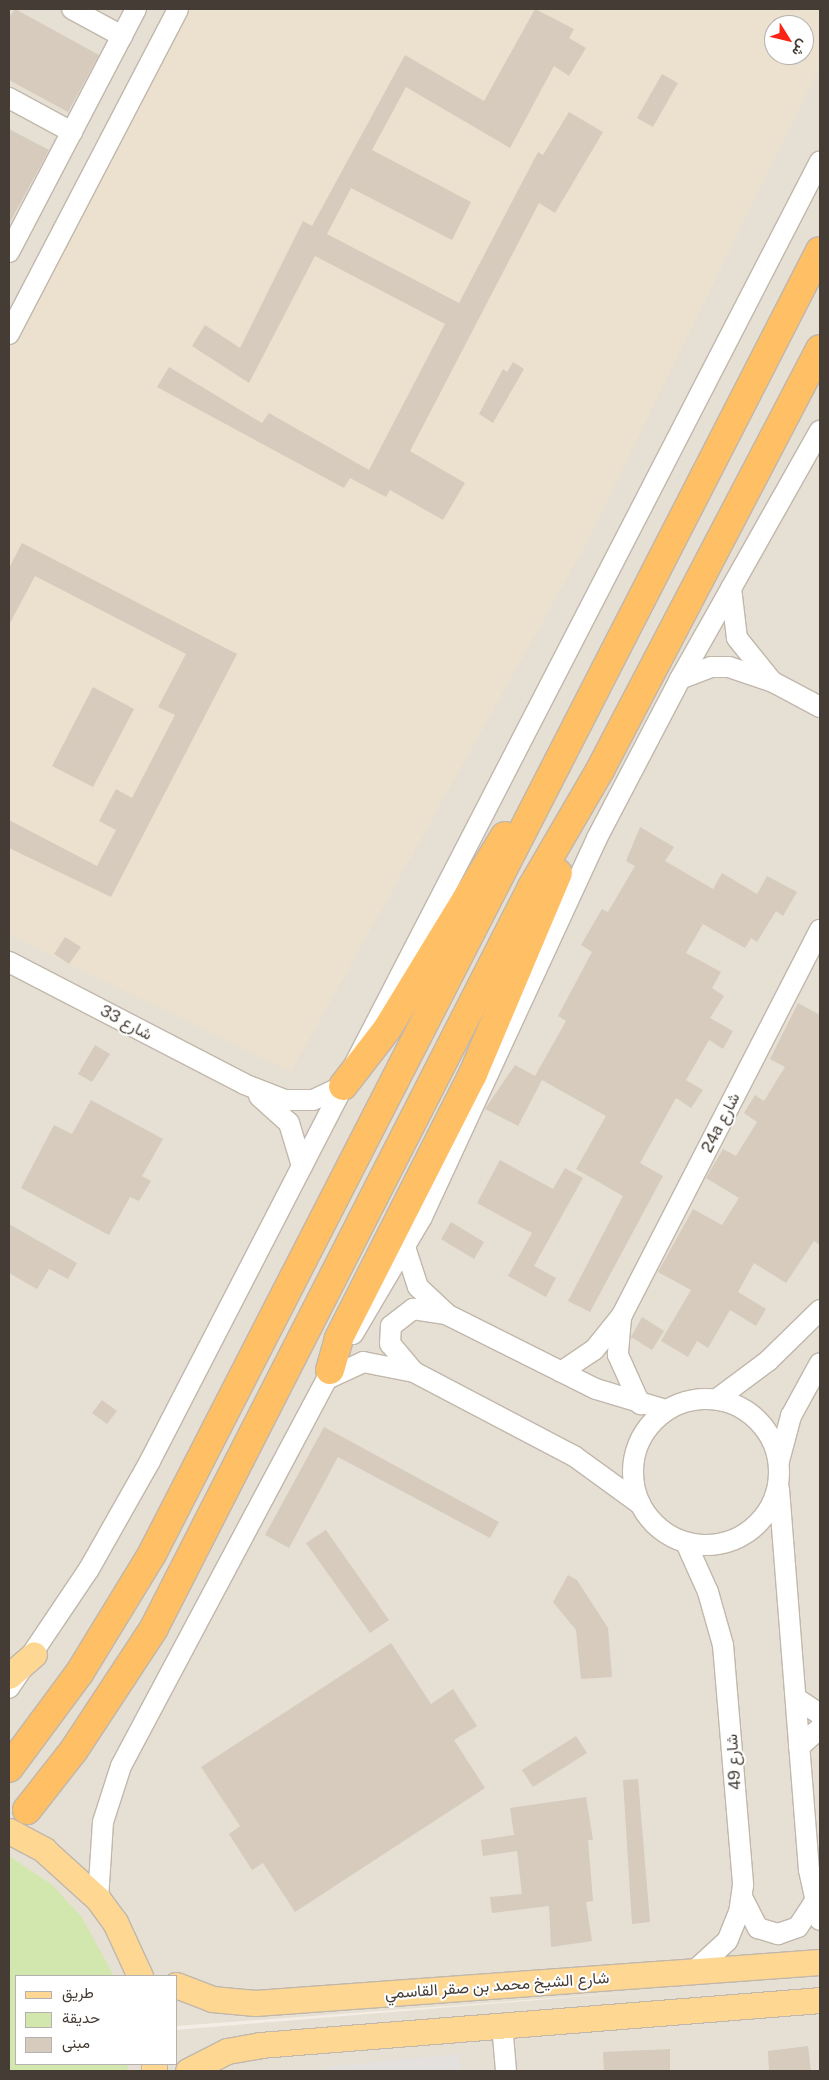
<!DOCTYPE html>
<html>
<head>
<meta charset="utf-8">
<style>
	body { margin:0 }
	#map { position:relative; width:829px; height:2080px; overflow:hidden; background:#f3ede5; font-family:"Public Sans",Vazirmatn,sans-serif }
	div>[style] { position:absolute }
	.residential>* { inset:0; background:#e6dfd3 }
	.education>* { inset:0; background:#ece1cf }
	.green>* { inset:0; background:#d2e7ad }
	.parking>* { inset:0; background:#e3e0dd }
	.building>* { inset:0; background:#d7cbbd }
	.roads { filter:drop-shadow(1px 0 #c1b7ab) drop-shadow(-1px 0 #c1b7ab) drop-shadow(0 1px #c1b7ab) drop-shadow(0 -1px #c1b7ab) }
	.minor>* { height:20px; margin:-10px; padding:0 10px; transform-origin:10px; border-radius:10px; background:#fff }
	.minor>.ring { margin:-10px; padding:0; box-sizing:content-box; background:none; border:20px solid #fff; border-radius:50% }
	.major>* { height:25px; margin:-12.5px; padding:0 12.5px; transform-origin:12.5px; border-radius:12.5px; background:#fed792 }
	.highway>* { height:28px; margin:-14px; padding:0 14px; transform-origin:14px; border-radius:14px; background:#febf65 }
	span { translate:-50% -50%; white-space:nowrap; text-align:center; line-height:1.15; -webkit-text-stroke:4px #fff; paint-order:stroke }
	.street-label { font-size:16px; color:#453d35 }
	.frame { position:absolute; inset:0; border:10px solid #453d35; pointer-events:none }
	.legend { position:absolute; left:15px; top:1975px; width:162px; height:90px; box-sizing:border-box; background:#fff; border:1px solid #b5b1ae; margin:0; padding:6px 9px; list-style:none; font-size:15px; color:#453d35 }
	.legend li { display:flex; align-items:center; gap:10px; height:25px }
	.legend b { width:25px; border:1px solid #b5b1ae }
	.north { position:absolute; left:764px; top:15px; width:50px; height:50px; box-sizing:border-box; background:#fff; border:1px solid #b5b1ae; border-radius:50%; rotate:126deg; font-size:14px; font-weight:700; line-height:20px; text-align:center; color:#453d35 }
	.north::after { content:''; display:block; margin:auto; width:18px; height:22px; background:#fa2514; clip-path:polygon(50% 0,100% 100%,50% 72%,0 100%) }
</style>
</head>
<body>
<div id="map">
	<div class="residential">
		<div style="clip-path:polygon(evenodd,9px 9px,820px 9px,820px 2071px,9px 2071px,16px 2064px,176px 2064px,176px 2030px,646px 1991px,176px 2026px,176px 1976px,16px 1976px,9px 2042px,9px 9px,774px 25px,804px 25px,804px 55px,774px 55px,774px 25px)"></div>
	</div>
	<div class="education">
		<div style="clip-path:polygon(evenodd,165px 9px,820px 9px,820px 66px,586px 544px,291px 1072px,9px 935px,9px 323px,165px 9px,774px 25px,804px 25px,804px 55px,774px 55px,774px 25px)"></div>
	</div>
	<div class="green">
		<div style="clip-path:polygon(9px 1856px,51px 1884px,81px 1916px,114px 1976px,16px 1976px,16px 2064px,128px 2064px,127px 2071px,9px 2071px)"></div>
	</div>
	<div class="parking">
		<div style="clip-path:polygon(460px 2054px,461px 2070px,476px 2071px,319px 2071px,332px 2066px)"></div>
	</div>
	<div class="building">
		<div style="clip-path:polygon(15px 9px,99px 55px,68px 112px,9px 80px,9px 17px)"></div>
		<div style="clip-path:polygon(535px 9px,574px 29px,569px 38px,586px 48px,569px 76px,554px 66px,510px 148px,406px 87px,372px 150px,471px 202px,452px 240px,351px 188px,327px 234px,459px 303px,538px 152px,543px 155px,569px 112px,603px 132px,555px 213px,539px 203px,410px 451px,465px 483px,443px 520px,390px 490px,386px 497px,350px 478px,344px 488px,157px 387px,169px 367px,262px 423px,269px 413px,369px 470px,445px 324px,315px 256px,249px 383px,192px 346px,205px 325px,240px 348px,303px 221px,312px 226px,405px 55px,484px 101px)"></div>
		<div style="clip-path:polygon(662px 74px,678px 83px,653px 127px,637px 118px)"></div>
		<div style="clip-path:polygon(9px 129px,49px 150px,9px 224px)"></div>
		<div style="clip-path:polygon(513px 362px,524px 369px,493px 423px,479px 414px,503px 369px,507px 372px)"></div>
		<div style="clip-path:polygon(22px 543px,237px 654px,111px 897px,9px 848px,9px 820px,97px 866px,116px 830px,99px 821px,116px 789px,132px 798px,175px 715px,158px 707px,186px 654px,35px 576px,9px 625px,9px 568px)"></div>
		<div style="clip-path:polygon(93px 687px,134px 709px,93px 787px,52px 766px)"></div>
		<div style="clip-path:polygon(640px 827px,674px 847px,665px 861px,713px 889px,722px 873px,757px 894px,767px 876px,797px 892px,783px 916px,776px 911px,757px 942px,751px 938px,745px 948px,703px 924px,686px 953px,721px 972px,712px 988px,724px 996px,710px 1018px,733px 1031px,723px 1049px,709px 1040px,686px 1080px,703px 1090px,691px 1108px,676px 1098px,640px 1163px,663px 1176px,590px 1312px,568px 1301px,623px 1196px,576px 1169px,606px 1116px,542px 1080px,518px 1126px,485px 1109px,515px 1065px,535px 1076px,566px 1021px,558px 1016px,592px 952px,581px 945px,602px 909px,608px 912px,635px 866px,626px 861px)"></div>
		<div style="clip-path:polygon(65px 937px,81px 947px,69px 964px,54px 954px)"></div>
		<div style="clip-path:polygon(798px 1003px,820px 1015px,820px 1245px,814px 1241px,786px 1283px,754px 1263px,738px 1292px,766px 1309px,756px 1326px,730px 1310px,708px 1348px,697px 1341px,688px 1357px,661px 1341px,691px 1290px,658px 1272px,693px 1209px,722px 1225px,739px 1198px,706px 1178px,723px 1149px,736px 1156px,757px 1122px,744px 1113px,755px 1095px,764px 1101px,785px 1067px,770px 1059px)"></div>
		<div style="clip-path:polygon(95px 1045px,110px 1054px,92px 1082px,78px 1074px)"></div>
		<div style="clip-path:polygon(91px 1100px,163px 1139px,142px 1176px,151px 1181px,139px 1201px,130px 1197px,109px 1235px,21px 1188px,54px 1125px,72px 1134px)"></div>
		<div style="clip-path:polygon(500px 1160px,553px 1189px,565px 1168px,583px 1178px,534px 1266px,556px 1278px,546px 1297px,508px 1276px,532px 1233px,477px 1203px)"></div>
		<div style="clip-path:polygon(451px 1222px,484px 1242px,474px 1259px,441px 1239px)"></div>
		<div style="clip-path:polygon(9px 1224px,77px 1263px,68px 1279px,49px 1269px,37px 1289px,9px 1273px)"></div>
		<div style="clip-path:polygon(642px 1317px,664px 1331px,652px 1350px,631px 1337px)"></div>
		<div style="clip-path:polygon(102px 1400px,117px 1411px,107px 1424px,92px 1413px)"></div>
		<div style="clip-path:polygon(324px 1427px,499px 1522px,490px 1538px,338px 1457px,289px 1548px,265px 1535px)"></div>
		<div style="clip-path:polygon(326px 1530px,389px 1620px,370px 1633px,306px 1543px)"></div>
		<div style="clip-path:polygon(568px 1575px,577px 1580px,608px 1628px,612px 1677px,581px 1679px,576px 1630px,553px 1602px)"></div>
		<div style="clip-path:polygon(391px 1643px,431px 1704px,453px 1689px,477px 1726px,454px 1740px,485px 1788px,295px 1912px,263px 1863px,252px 1870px,229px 1834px,240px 1826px,201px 1767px)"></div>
		<div style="clip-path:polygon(576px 1736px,587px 1753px,533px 1787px,522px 1770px)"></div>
		<div style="clip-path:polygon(638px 1779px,650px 1922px,632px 1924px,623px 1780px)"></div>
		<div style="clip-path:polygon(586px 1797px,593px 1840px,588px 1840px,593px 1901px,586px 1902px,592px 1941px,551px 1947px,549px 1906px,492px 1913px,490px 1897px,522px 1894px,517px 1851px,483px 1856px,481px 1840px,514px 1835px,510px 1808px)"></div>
		<div style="clip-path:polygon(808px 2046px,811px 2071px,769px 2071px,768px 2051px)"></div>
		<div style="clip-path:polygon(670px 2049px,670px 2071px,604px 2071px,603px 2052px)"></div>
	</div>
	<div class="roads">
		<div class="minor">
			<div style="left:72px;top:9px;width:57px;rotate:28.4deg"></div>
			<div style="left:9px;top:98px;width:72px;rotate:28.4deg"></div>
			<div style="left:9px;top:252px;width:274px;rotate:-62.4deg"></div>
			<div style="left:9px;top:334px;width:366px;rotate:-62.5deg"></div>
			<div style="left:731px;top:588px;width:50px;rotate:83.2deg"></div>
			<div style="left:737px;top:638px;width:53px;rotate:51.2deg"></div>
			<div style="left:680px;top:679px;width:33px;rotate:-21deg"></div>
			<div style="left:711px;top:667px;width:18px"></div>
			<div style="left:729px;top:667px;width:46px;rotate:18.8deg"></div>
			<div style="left:773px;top:682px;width:53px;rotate:28deg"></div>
			<div style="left:9px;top:962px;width:265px;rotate:27.4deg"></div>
			<div style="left:244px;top:1084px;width:44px;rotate:21.3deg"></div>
			<div style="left:285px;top:1100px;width:28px"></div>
			<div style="left:313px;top:1100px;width:33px;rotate:-25deg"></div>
			<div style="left:259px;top:1096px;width:40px;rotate:42deg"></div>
			<div style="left:289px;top:1123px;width:45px;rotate:73.2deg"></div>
			<div style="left:405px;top:1247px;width:42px;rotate:72deg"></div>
			<div style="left:418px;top:1287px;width:41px;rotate:43deg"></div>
			<div style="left:448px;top:1315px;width:165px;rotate:26.6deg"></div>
			<div style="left:596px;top:1389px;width:73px;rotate:16.7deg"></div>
			<div style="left:621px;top:1318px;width:37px;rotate:95deg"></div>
			<div style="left:618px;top:1355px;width:54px;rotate:65.8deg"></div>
			<div style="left:353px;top:1334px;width:136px;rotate:-59.5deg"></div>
			<div style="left:422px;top:1217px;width:417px;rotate:-65.2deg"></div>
			<div style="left:597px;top:838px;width:179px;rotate:-62.4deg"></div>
			<div style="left:680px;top:679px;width:285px;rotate:-60.6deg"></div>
			<div style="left:413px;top:1371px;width:35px;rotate:-130deg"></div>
			<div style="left:390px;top:1344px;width:18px;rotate:-87deg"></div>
			<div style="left:391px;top:1326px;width:28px;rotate:-38deg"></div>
			<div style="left:413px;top:1309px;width:30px;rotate:9deg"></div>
			<div style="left:561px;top:1372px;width:40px;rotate:-34deg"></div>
			<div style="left:594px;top:1350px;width:45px;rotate:-51.3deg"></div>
			<div style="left:622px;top:1315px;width:433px;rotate:-62.8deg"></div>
			<div style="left:327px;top:1379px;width:40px;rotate:-25deg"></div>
			<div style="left:363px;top:1362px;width:52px;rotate:11.1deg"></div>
			<div style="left:414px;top:1372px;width:181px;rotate:27.7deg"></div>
			<div style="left:574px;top:1456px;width:82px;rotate:36deg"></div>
			<div style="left:717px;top:1399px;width:64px;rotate:-36.7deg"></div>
			<div style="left:768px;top:1361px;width:73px;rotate:-44.4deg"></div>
			<div class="ring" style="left:633px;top:1399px;width:126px;height:126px"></div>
			<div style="left:779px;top:1461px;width:47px;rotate:-75.1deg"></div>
			<div style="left:791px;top:1416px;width:60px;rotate:-61.3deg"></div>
			<div style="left:779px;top:1489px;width:382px;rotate:85.5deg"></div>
			<div style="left:809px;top:1870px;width:51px;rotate:77.6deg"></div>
			<div style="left:686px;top:1543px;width:54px;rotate:65.8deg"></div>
			<div style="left:708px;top:1592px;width:55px;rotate:74.2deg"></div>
			<div style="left:723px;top:1645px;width:241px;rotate:85.2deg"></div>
			<div style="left:743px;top:1885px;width:27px;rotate:98deg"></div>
			<div style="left:739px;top:1912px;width:31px;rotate:112deg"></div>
			<div style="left:727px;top:1941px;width:45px;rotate:137.7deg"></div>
			<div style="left:9px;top:1688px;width:143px;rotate:-56.1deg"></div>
			<div style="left:89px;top:1569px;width:124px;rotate:-60.5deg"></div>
			<div style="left:150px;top:1461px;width:1462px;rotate:-62.73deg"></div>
			<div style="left:796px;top:1698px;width:29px;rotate:34deg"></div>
			<div style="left:799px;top:1747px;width:28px;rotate:-42deg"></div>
			<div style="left:742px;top:1897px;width:35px;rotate:63deg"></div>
			<div style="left:758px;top:1928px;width:21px;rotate:17deg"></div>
			<div style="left:778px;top:1934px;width:21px;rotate:-19deg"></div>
			<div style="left:798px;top:1927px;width:30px;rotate:-57deg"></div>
			<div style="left:98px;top:1899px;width:77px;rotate:-86.3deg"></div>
			<div style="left:103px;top:1822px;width:59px;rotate:-72.2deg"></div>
			<div style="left:121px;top:1766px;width:462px;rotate:-62deg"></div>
			<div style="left:502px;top:2024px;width:47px;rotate:85.1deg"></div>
		</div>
		<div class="major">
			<div style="left:9px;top:1676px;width:33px;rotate:-41deg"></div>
			<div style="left:9px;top:1831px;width:40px;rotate:28deg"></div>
			<div style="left:44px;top:1850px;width:73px;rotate:42.2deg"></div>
			<div style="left:98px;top:1899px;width:29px;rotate:54deg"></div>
			<div style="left:115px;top:1922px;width:60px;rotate:65.2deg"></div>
			<div style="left:176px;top:1985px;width:39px;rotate:21deg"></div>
			<div style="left:212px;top:1999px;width:43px;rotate:5.3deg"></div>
			<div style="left:255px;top:2003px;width:566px;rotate:-4.15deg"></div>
			<div style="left:154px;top:2064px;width:7px;rotate:90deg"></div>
			<div style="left:188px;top:2071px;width:44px;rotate:-27.1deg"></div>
			<div style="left:227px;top:2051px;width:34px;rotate:-10deg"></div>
			<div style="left:260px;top:2045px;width:562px;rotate:-4.59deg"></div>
		</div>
		<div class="highway">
			<div style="left:343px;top:1086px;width:72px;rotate:-52.3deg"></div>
			<div style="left:387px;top:1029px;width:226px;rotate:-58.6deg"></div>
			<div style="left:330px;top:1370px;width:33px;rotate:-74deg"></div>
			<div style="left:339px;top:1338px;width:296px;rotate:-63.1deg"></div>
			<div style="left:473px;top:1074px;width:218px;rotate:-67.1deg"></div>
			<div style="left:9px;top:1768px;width:119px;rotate:-53.5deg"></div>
			<div style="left:80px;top:1672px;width:138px;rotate:-58.6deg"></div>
			<div style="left:152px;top:1554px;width:1464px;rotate:-62.86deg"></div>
			<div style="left:27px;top:1810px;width:76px;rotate:-51.9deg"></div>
			<div style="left:74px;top:1750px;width:146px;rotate:-56.7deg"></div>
			<div style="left:154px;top:1628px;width:832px;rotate:-62.97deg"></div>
			<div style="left:532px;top:887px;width:135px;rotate:-59.8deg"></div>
			<div style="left:600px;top:770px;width:475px;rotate:-62.4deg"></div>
		</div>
	</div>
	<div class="street-label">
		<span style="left:126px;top:1023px;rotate:28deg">شارع 33</span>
		<span style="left:721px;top:1123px;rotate:-63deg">24a شارع</span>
		<span style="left:734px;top:1762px;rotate:-94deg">شارع 49</span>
		<span style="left:497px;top:1986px;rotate:-4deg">شارع الشيخ محمد بن صقر القاسمي</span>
	</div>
	<div class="frame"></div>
	<ul class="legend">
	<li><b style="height:6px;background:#fed792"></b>طريق</li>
	<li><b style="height:14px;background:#d2e7ad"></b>حديقة</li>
	<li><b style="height:14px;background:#d7cbbd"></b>مبنى</li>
	</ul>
	<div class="north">ش</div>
</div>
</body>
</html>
